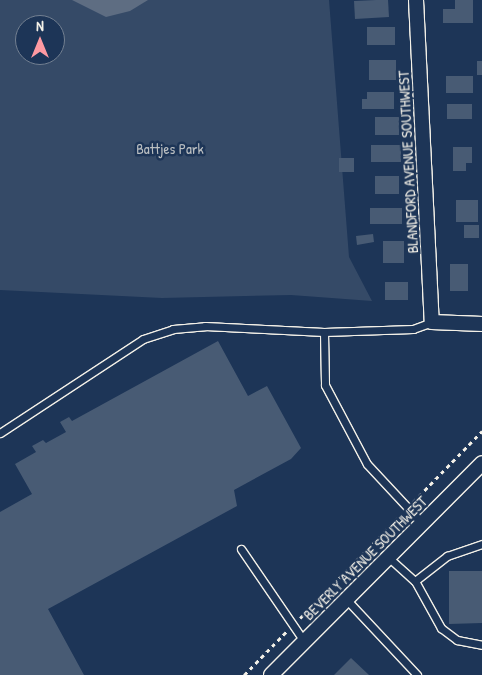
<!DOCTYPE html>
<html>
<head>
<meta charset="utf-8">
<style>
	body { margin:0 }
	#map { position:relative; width:482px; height:675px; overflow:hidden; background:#1d3557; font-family:"Patrick Hand",sans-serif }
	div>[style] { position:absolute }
	.green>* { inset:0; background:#354a67 }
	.water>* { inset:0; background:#5e6d82 }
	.building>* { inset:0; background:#485b74 }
	.path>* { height:2.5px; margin-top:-1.25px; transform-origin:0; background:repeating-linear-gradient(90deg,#f4f1e8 0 4px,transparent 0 8px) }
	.roads { filter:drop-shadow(1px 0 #f4f1e8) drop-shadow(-1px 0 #f4f1e8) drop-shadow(0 1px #f4f1e8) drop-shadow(0 -1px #f4f1e8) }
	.lane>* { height:7px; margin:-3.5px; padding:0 3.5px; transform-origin:3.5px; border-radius:3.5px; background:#1d3557 }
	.street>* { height:14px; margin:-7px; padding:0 7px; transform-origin:7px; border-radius:7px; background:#1d3557 }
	span { translate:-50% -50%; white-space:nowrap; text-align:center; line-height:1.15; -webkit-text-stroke:5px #1d3557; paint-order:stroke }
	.park-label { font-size:15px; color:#bbbfc1 }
	.street-label { font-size:15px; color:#f4f1e8 }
	.north { position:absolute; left:15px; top:15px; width:50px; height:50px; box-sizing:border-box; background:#1d3557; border:1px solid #738091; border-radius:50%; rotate:0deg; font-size:14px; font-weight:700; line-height:20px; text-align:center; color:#f4f1e8 }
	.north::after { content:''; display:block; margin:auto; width:18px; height:22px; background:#ff9aa2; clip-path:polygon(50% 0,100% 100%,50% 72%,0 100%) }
</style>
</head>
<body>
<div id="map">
	<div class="green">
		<div style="clip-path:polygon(evenodd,0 0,329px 0,349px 257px,372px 301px,291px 295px,162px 298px,0 290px,0 0,25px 25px,55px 25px,55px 55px,25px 55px,25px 25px)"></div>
	</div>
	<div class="water">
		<div style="clip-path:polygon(72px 0,148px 0,130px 11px,106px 17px)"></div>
	</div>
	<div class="building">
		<div style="clip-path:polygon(376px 0,388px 0,389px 17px,355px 19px,354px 1px)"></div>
		<div style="clip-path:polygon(455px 0,473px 0,473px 23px,443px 23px,443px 9px,455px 9px)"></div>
		<div style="clip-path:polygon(367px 27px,395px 27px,395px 45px,367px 45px)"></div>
		<div style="clip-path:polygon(369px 60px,396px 60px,396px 80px,369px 80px)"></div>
		<div style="clip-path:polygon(477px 61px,482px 61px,482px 75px,477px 75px)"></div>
		<div style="clip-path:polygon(446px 76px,473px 76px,473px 93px,446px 93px)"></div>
		<div style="clip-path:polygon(367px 92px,394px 92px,394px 109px,362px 109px,362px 99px,367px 99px)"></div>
		<div style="clip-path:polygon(447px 104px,472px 104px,472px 119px,447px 119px)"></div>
		<div style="clip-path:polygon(375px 117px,399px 117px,399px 135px,375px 135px)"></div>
		<div style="clip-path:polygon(371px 145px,401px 145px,401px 162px,371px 162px)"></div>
		<div style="clip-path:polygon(453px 147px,472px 147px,472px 163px,466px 163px,466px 171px,453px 171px)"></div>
		<div style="clip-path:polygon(339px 158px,354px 158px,354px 172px,339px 172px)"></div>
		<div style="clip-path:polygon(375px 176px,399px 176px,399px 194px,375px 194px)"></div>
		<div style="clip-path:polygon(456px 200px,478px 200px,478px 222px,456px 222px)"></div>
		<div style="clip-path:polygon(370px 208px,402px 208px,402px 224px,370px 224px)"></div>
		<div style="clip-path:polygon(464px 225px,479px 225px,479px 238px,464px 238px)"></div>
		<div style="clip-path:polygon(373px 234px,374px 242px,357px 245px,356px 236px)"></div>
		<div style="clip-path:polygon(383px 241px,404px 241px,404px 263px,383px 263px)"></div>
		<div style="clip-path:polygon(450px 264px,468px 264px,468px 291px,450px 291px)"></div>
		<div style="clip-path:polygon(385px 282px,408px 282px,408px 300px,385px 300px)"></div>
		<div style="clip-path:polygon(218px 341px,248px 396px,267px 386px,301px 448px,291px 459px,234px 490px,237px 506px,48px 609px,84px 675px,0 675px,0 512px,32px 494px,15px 464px,36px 452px,32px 446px,43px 440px,46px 443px,66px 432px,60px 422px,69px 417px,72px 421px)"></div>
		<div style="clip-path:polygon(449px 571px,482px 571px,482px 623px,449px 624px)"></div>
		<div style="clip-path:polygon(351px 658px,369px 675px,334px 675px)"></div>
	</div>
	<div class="path">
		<div style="left:413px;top:502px;width:99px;rotate:-45.8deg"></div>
		<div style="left:300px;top:618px;width:144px;rotate:-45.6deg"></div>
		<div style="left:244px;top:675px;width:62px;rotate:-45.7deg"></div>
	</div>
	<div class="roads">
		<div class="lane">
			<div style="left:324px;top:332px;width:89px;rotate:-1.9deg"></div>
			<div style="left:413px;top:329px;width:20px;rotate:-20deg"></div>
			<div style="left:0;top:433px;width:171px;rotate:-33.3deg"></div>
			<div style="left:143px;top:339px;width:32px;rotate:-18deg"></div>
			<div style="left:173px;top:329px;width:32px;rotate:-5deg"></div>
			<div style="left:205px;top:326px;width:119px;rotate:2.9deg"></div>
			<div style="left:324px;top:332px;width:53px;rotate:88.9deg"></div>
			<div style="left:325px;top:385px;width:89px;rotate:62deg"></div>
			<div style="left:367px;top:464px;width:81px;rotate:47deg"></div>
			<div style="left:241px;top:549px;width:112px;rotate:55.6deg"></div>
			<div style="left:388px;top:557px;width:36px;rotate:42deg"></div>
			<div style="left:415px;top:581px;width:41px;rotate:-38deg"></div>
			<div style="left:447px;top:556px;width:37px;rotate:-19deg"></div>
			<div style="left:415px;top:581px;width:54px;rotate:61deg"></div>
			<div style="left:441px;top:628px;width:20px;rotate:37deg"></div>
			<div style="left:457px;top:640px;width:25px;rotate:11deg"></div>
			<div style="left:346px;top:599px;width:104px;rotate:46.9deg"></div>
		</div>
		<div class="street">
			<div style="left:416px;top:0;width:322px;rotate:87.2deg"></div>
			<div style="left:432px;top:322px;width:50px;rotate:2.3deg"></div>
			<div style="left:271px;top:675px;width:299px;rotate:-45.1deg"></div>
		</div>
	</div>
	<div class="park-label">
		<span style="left:170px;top:149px">Battjes Park</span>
	</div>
	<div class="street-label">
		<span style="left:408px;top:162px;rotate:-93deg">BLANDFORD AVENUE SOUTHWEST</span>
		<span style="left:365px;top:558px;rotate:-45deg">BEVERLY AVENUE SOUTHWEST</span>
	</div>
	<div class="north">N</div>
</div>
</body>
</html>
